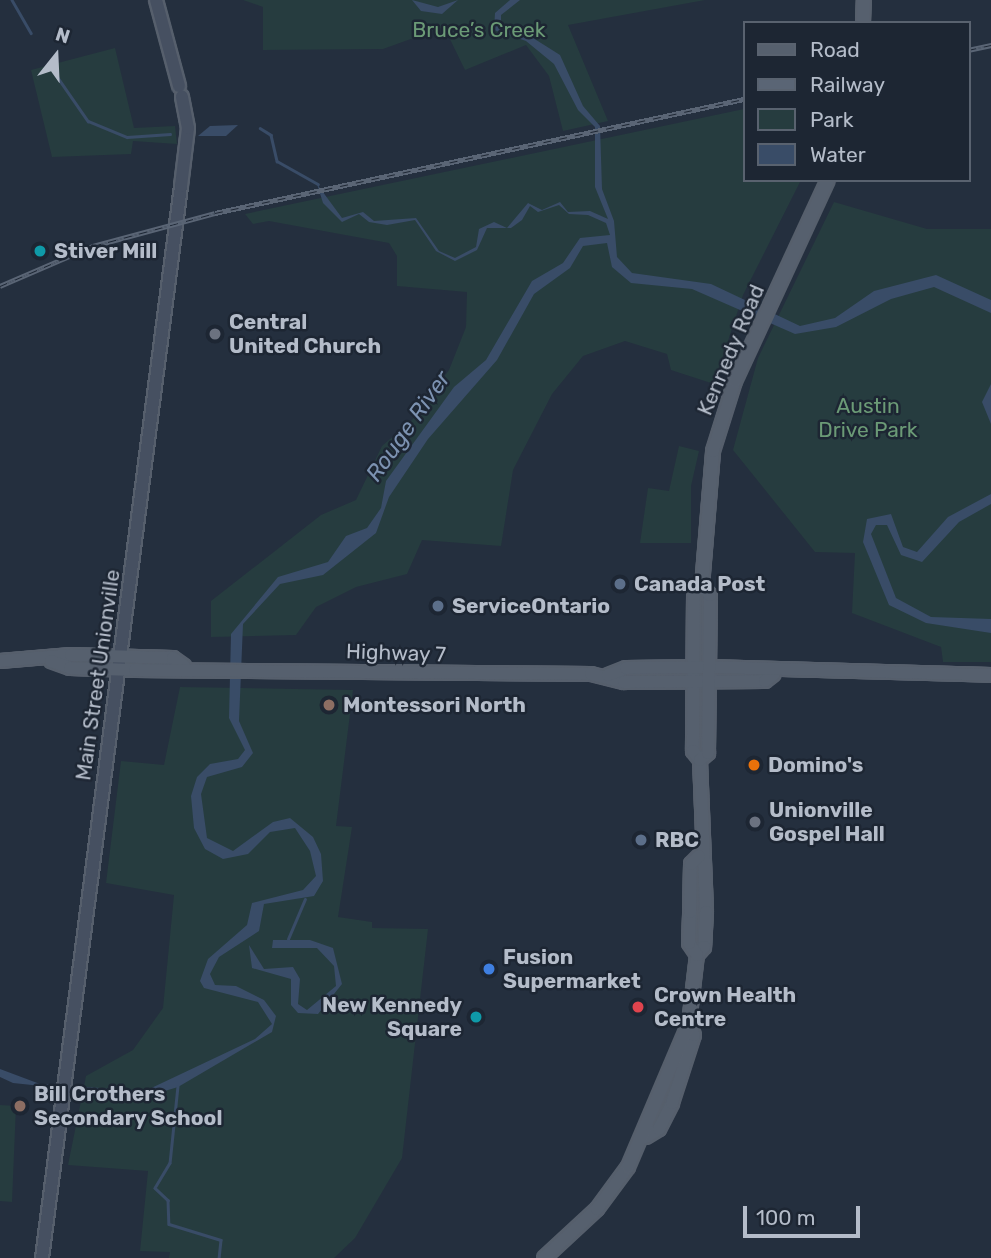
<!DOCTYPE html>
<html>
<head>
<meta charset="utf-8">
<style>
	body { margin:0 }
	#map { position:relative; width:991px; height:1258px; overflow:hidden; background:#242f3e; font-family:Rubik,sans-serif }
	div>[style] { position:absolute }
	.green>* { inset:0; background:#263c3f }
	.water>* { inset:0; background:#394c67 }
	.stream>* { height:2.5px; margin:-1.25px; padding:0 1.25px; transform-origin:1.25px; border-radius:1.25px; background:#394c67 }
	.roads { filter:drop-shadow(2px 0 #565f6c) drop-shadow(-2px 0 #565f6c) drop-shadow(0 2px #565f6c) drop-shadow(0 -2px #565f6c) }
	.secondary>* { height:12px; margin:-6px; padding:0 6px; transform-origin:6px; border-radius:6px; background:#465061 }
	.primary>* { height:12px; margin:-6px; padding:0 6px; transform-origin:6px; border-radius:6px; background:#56606e }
	.rail>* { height:5px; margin-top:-2.5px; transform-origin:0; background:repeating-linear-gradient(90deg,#1d2633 0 8px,#5a6575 0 16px); box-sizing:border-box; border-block:2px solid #5a6575 }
	.dots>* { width:19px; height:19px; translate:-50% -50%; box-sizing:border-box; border:4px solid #1d2633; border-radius:50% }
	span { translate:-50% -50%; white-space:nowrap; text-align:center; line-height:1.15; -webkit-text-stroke:5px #1d2633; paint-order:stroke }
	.park-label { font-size:21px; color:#6b9a76 }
	.poi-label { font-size:21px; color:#b4bcc9; font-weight:700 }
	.left { translate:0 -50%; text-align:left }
	.right { translate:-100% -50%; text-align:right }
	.street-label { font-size:21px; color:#b4bcc9 }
	.water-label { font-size:23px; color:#7c92b1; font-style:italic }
	.legend { position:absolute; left:743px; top:21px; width:228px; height:161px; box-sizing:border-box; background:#1d2633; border:2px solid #59626f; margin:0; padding:9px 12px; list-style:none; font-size:21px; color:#b4bcc9 }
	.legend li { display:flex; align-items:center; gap:14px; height:35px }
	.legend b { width:35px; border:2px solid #59626f }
	.north { position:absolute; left:21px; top:21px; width:70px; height:70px; -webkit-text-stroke:5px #1d2633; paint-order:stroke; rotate:18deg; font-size:19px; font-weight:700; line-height:28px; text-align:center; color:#b4bcc9 }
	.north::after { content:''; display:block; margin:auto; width:24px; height:32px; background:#b4bcc9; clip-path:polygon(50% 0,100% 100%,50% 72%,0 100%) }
	.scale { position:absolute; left:743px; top:1206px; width:117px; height:32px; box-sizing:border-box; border:4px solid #b4bcc9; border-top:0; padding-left:9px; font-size:21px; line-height:24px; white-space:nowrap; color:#b4bcc9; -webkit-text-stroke:5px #1d2633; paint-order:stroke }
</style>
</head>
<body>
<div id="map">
	<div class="green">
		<div style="clip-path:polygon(243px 0,705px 0,568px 25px,608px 121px,563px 131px,549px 76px,526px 45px,465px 70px,444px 27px,383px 49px,263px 50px,263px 7px)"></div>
		<div style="clip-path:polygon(115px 48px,134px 128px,175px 126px,177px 144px,133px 141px,131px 154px,52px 157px,31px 70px)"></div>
		<div style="clip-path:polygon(744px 109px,744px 180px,801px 180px,743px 295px,714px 384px,671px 370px,667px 354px,625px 341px,583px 356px,552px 394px,513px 470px,501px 546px,422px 540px,407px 574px,356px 587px,316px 607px,296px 635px,211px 637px,211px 601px,321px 515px,356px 500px,382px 446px,412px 420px,449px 370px,466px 327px,467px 292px,397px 286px,397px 256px,389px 243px,269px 221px,253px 224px,245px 214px)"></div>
		<div style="clip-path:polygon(834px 202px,927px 229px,991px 229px,991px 662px,943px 662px,941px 647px,852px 613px,855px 553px,815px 552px,733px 450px,758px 358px)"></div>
		<div style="clip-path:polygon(679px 446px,699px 451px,691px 486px,691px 543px,640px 543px,648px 488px,669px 491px)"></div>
		<div style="clip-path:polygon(180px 687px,353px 690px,336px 826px,352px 827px,338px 917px,372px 922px,372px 928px,428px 929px,402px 1158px,355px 1238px,334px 1258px,169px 1258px,170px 1252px,140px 1251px,148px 1171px,68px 1165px,86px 1076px,133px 1050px,163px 1008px,174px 895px,106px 883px,121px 761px,164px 765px)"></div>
		<div style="clip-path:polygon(0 1105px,16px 1106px,12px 1202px,0 1201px)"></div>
	</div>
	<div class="water">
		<div style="clip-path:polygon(412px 0,438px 7px,458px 0,442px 14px,421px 11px)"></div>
		<div style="clip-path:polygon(510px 0,520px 0,501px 15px,501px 27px,522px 31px,560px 55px,583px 106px,600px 126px,602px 189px,614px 221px,617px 257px,632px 273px,711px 284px,800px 326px,835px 318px,874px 291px,936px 275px,991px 300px,991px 313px,934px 287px,891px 299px,836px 327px,795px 334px,692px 289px,631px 283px,612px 267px,607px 243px,583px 246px,570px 268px,534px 294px,497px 360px,428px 439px,389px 497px,376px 533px,323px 575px,280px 584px,243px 624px,239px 721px,253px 753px,242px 767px,207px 777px,201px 794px,207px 838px,233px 851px,273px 822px,290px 818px,313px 837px,321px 854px,323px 881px,314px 896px,264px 904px,259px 931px,219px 957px,210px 974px,215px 985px,236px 986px,264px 1000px,276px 1016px,272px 1032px,178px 1087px,145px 1097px,13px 1083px,0 1077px,0 1069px,40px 1084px,145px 1091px,255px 1039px,272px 1024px,258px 1002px,204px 988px,200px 981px,208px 959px,247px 925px,252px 903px,303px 890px,316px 876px,310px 851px,295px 828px,270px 832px,248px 854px,223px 859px,205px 849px,194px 828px,191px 796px,197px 777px,210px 764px,238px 759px,245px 750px,229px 718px,231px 634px,278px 577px,328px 562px,346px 536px,367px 528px,381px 508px,386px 481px,454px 387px,486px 360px,532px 281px,563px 263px,580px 238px,610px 235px,606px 223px,588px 215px,569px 214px,559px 205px,538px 212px,530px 206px,522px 220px,511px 228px,487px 228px,477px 250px,455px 261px,436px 251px,415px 220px,387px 225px,369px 222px,359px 214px,342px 222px,323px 203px,317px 184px,342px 218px,363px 212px,374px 221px,416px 218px,439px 251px,455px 258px,476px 247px,479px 229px,494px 222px,507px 228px,528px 203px,542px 210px,560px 202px,568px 212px,590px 211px,608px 219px,595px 187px,595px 127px,578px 110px,554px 64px,526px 41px,494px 30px,495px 13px)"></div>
		<div style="clip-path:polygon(238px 125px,226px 136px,198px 136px,210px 126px)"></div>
		<div style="clip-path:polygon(991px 384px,991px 424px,982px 402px)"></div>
		<div style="clip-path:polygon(991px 494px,991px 504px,959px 522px,922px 562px,901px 555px,887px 525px,876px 525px,871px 534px,896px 598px,931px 617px,991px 619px,991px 633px,926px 623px,889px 605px,863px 542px,867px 519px,891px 514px,903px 547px,917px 552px,948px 517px)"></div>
		<div style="clip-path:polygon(273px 940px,310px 940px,333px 948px,342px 984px,318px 1014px,298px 1013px,291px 1005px,291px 979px,252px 968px,249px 945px,264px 969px,293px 967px,300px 979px,298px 1004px,307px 1010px,336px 986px,334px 966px,317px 948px,272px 948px)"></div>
	</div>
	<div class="stream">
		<div style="left:12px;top:0;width:38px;rotate:60deg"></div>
		<div style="left:54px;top:72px;width:60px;rotate:55.2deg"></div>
		<div style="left:88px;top:121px;width:42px;rotate:22.3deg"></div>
		<div style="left:127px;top:137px;width:43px;rotate:-4deg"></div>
		<div style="left:260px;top:128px;width:13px;rotate:32deg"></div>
		<div style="left:271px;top:135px;width:27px;rotate:77deg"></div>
		<div style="left:277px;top:161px;width:47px;rotate:29.3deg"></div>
		<div style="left:288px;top:939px;width:43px;rotate:-67deg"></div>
		<div style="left:178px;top:1086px;width:77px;rotate:95.9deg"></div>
		<div style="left:170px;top:1163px;width:29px;rotate:121deg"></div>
		<div style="left:155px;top:1188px;width:18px;rotate:43deg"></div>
		<div style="left:168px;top:1200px;width:24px;rotate:88deg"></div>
		<div style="left:169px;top:1224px;width:54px;rotate:17.1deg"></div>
		<div style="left:221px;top:1240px;width:18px;rotate:96deg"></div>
	</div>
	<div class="roads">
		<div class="secondary">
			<div style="left:156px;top:0;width:89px;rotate:75deg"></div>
			<div style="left:42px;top:1258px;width:1081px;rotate:-82.61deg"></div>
			<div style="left:181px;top:186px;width:58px;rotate:-83.1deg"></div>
			<div style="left:188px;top:128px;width:32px;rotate:-101deg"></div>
		</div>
		<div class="primary">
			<div style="left:863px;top:23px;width:23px;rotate:-88deg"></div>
			<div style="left:694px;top:594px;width:157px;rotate:90.4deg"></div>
			<div style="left:693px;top:751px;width:11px;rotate:52deg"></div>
			<div style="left:700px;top:760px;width:152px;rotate:87.7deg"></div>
			<div style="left:706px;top:912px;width:35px;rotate:93deg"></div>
			<div style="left:704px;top:947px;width:11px;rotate:131deg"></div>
			<div style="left:0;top:661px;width:71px;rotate:-4.8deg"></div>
			<div style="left:71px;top:655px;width:102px;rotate:1.7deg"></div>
			<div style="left:173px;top:658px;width:14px;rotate:36deg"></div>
			<div style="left:51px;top:661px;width:20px;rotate:20deg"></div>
			<div style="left:70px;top:668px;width:65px;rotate:1.8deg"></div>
			<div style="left:135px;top:670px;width:456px;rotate:0.5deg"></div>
			<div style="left:591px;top:674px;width:34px;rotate:14deg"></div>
			<div style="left:624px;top:682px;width:141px;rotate:-0.4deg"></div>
			<div style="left:765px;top:681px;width:11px;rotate:-38deg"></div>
			<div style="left:608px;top:675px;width:19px;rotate:-21deg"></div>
			<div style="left:626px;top:668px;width:83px;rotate:-0.7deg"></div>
			<div style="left:709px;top:667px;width:282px;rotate:1.6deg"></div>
			<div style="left:700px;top:760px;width:11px;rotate:-41deg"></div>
			<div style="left:708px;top:753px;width:158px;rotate:-89.3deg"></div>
			<div style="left:710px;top:595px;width:12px;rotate:-132deg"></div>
			<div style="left:702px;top:586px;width:135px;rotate:-85.3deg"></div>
			<div style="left:713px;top:451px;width:73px;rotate:-72.6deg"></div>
			<div style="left:735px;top:381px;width:221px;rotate:-65.2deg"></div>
			<div style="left:646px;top:1137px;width:15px;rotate:-32deg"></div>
			<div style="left:659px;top:1129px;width:29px;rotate:-63deg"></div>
			<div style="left:672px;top:1103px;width:71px;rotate:-72.1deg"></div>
			<div style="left:694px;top:1035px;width:13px;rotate:-113deg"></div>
			<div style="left:689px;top:1023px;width:68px;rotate:-83.3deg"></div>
			<div style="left:697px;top:955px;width:14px;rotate:-124deg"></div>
			<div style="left:689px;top:943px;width:31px;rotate:-88deg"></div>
			<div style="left:690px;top:912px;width:48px;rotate:-88.8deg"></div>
			<div style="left:691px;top:864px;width:11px;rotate:-45deg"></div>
			<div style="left:544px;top:1258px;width:72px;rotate:-42.8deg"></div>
			<div style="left:597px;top:1209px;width:52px;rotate:-53.6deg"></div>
			<div style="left:628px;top:1167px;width:156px;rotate:-67deg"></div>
		</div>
	</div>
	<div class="rail">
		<div style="left:968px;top:50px;width:24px;rotate:-12deg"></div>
		<div style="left:0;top:286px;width:101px;rotate:-23.3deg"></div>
		<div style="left:93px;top:246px;width:126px;rotate:-15.1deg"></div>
		<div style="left:215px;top:213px;width:541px;rotate:-12.16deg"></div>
	</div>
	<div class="dots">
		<div style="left:40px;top:251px;background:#0f9aa8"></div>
		<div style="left:215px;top:334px;background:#6b7280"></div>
		<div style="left:620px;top:584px;background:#5c6f8a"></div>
		<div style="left:438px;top:606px;background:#5c6f8a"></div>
		<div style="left:329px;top:705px;background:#8d6e63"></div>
		<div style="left:754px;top:765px;background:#e8710a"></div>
		<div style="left:755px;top:822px;background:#6b7280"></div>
		<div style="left:641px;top:840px;background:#5c6f8a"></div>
		<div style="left:489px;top:969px;background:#3f7fe0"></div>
		<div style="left:638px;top:1007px;background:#e0444e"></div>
		<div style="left:476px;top:1017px;background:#0f9aa8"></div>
		<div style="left:20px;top:1106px;background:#8d6e63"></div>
	</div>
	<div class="park-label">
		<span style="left:479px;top:30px">Bruce’s Creek</span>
		<span style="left:868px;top:418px">Austin<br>Drive Park</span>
	</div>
	<div class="poi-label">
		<span class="left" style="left:54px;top:251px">Stiver Mill</span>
		<span class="left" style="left:229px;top:334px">Central<br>United Church</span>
		<span class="left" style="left:634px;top:584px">Canada Post</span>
		<span class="left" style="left:452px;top:606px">ServiceOntario</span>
		<span class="left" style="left:343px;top:705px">Montessori North</span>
		<span class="left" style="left:768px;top:765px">Domino's</span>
		<span class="left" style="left:769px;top:822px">Unionville<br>Gospel Hall</span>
		<span class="left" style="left:655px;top:840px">RBC</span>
		<span class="left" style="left:503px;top:969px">Fusion<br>Supermarket</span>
		<span class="left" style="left:654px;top:1007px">Crown Health<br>Centre</span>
		<span class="right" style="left:462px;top:1017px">New Kennedy<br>Square</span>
		<span class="left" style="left:34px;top:1106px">Bill Crothers<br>Secondary School</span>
	</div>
	<div class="street-label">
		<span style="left:731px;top:350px;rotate:-67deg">Kennedy Road</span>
		<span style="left:396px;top:653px;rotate:2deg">Highway 7</span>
		<span style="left:98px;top:675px;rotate:-82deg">Main Street Unionville</span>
	</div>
	<div class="water-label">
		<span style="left:408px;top:426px;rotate:-55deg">Rouge River</span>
	</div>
	<ul class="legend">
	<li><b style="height:9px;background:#56606e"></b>Road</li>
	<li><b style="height:9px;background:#5a6575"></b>Railway</li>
	<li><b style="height:19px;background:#263c3f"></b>Park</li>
	<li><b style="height:19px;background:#394c67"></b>Water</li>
	</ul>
	<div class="north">N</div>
	<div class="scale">100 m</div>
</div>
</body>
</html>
